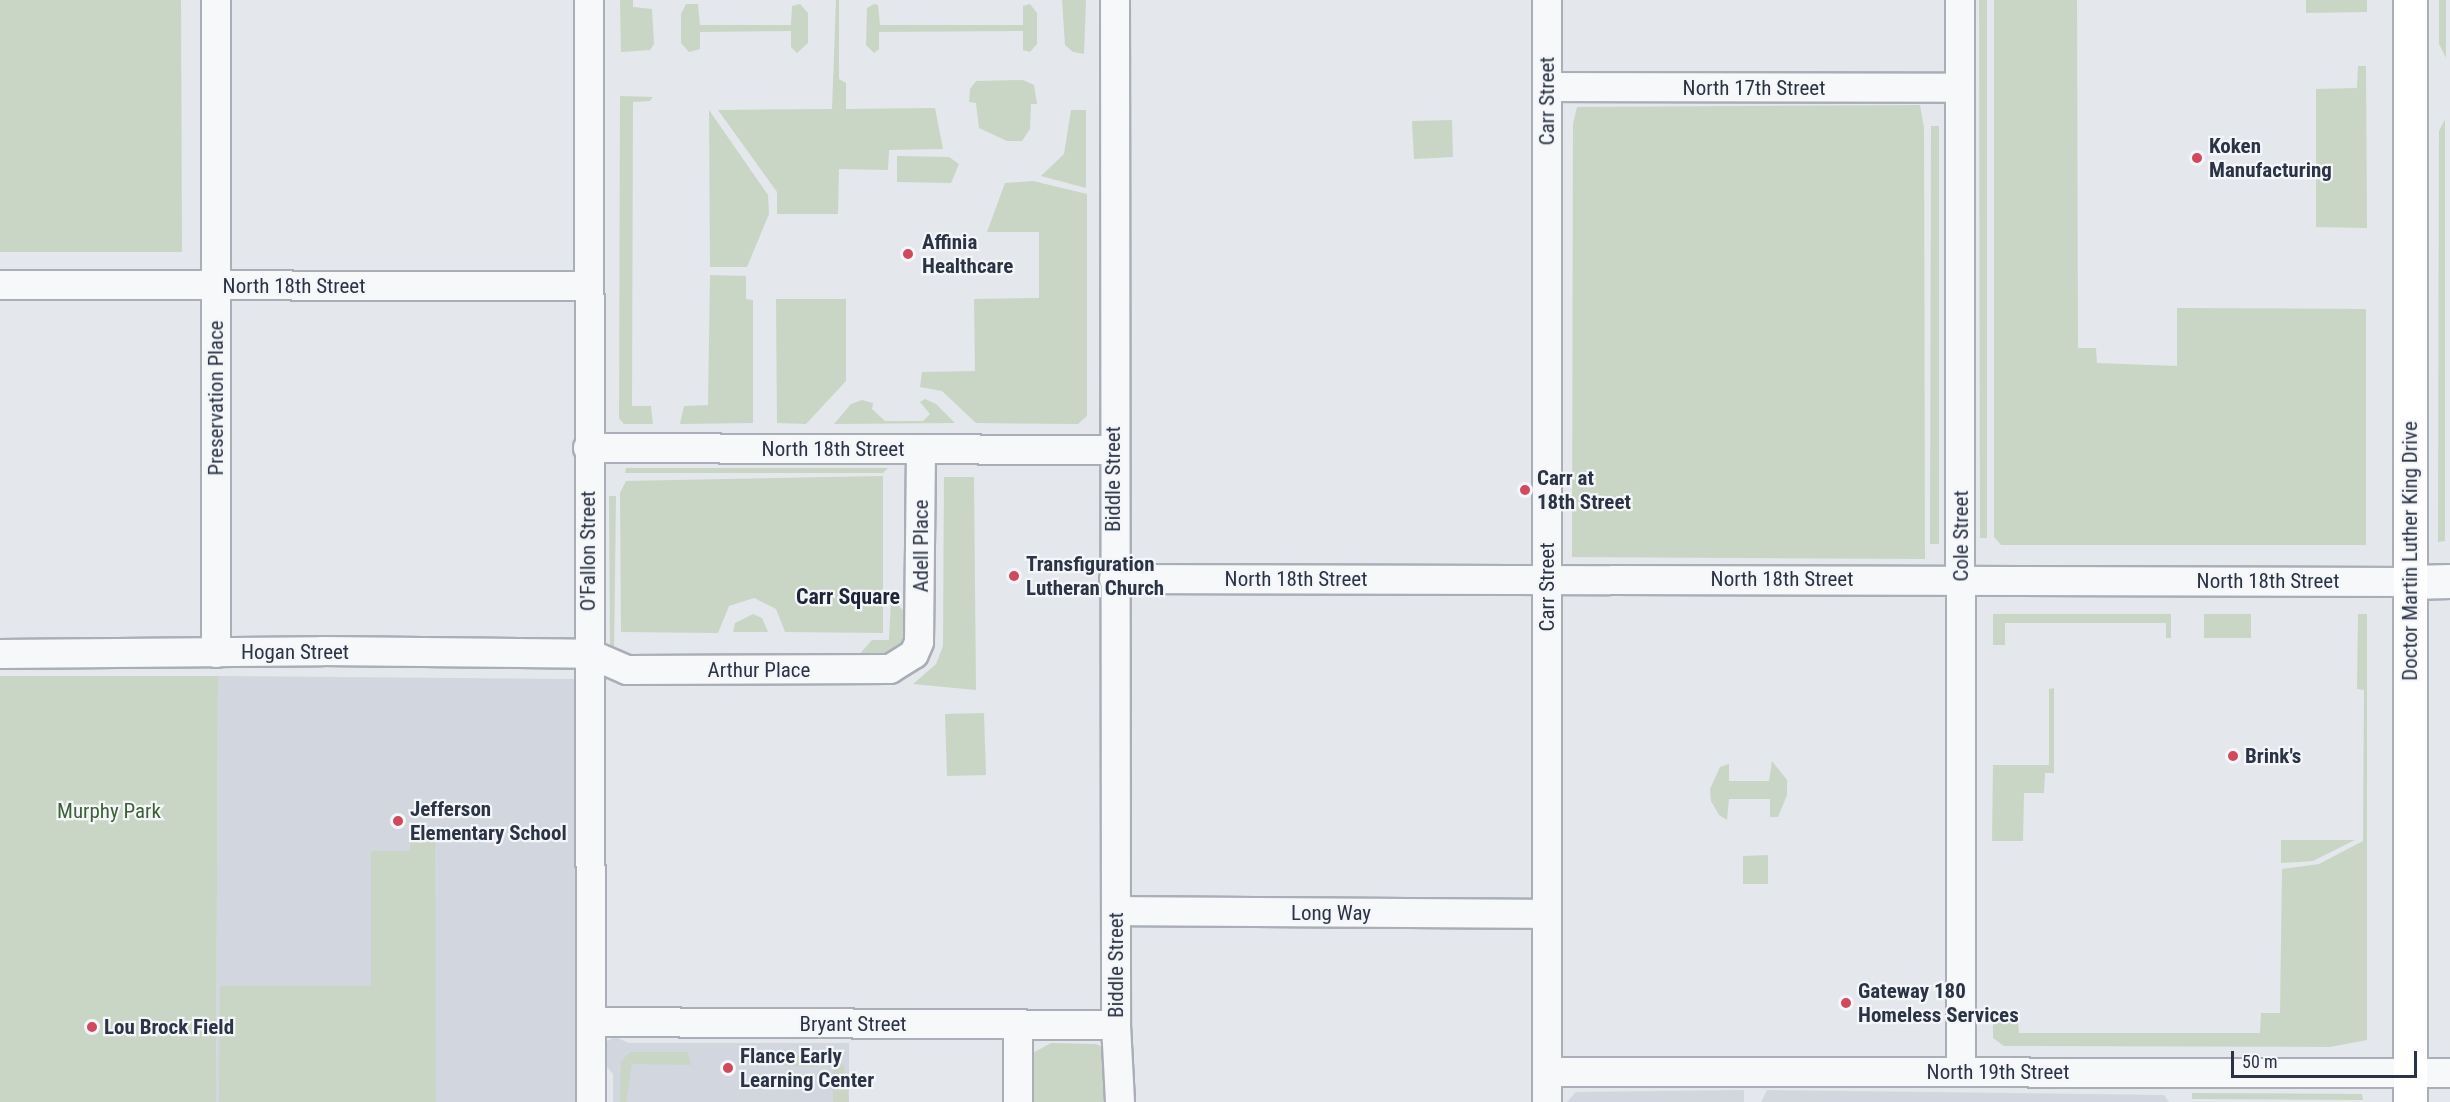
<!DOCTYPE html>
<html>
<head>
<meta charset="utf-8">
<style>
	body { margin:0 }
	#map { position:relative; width:2450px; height:1102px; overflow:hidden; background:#e4e7ec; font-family:"Roboto Condensed",sans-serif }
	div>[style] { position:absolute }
	.built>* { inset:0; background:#d2d6de }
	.green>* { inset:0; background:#c9d6c5 }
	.roads { filter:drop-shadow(2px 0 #a9aeb7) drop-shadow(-2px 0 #a9aeb7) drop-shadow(0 2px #a9aeb7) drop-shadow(0 -2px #a9aeb7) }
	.minor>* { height:28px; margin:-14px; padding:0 14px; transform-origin:14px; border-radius:14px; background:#f7f8fa }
	.tertiary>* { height:33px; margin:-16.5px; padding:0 16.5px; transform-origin:16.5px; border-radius:16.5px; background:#f7f8fa }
	.secondary>* { height:33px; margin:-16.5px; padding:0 16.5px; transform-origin:16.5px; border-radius:16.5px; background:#fff }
	.dots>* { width:16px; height:16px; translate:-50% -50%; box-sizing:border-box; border:3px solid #f4f6f9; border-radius:50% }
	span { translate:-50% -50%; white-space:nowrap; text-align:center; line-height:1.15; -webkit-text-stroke:4.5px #f4f6f9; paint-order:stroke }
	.street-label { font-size:21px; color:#2b3445 }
	.poi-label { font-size:21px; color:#2b3445; font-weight:700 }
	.left { translate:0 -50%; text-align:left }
	.park-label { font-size:21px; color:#3f6138 }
	.neighbourhood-label { font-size:22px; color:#1d2536; font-weight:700 }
	.scale { position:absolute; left:2231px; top:1051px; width:186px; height:27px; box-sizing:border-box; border:3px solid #2b3445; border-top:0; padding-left:8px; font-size:18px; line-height:21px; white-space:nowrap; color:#2b3445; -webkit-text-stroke:4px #f4f6f9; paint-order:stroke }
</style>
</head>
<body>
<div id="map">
	<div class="built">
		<div style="clip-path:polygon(218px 676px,574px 679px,576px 1102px,216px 1102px)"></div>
		<div style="clip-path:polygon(615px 1037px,629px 1043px,849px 1043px,849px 1102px,613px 1102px,613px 1074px,603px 1062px,603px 1043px)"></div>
		<div style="clip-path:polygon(1744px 1090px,1744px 1102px,1567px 1102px,1576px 1092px)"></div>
		<div style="clip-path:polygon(1767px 1090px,2164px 1095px,2169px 1102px,1761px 1102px)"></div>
	</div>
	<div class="green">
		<div style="clip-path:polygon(0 0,181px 0,182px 252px,0 252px)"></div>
		<div style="clip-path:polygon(620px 0,633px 0,633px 7px,652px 9px,654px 44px,650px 50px,621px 52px)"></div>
		<div style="clip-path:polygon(836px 0,839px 0,839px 79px,846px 83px,846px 109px,935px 108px,943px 149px,889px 150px,888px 170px,839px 169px,838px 214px,777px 214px,777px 192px,718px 110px,832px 109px)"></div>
		<div style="clip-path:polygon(1062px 0,1086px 0,1084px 54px,1073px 52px,1065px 45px)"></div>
		<div style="clip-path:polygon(1979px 0,1987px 0,1987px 538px,1980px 538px)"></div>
		<div style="clip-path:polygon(1994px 0,2077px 0,2078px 348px,2096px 348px,2097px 363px,2177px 366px,2177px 308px,2366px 309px,2366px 545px,2001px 545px,1994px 537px)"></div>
		<div style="clip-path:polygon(2306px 0,2367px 0,2367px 12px,2306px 13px)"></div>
		<div style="clip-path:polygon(2439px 0,2446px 0,2446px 58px,2439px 44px)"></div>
		<div style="clip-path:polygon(686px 4px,698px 4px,700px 25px,791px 25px,792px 6px,800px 4px,808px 13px,808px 43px,797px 53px,791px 47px,791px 31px,700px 32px,700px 49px,689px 52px,681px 43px,681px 14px)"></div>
		<div style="clip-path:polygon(874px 4px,878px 5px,880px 25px,1023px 25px,1023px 6px,1030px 4px,1037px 13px,1037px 44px,1030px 52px,1023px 50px,1023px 31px,879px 32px,879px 49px,874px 53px,866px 45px,867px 8px)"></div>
		<div style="clip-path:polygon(2358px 66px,2366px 66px,2367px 228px,2316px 227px,2316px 89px,2357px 88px)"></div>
		<div style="clip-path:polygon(976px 81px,1023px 80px,1034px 85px,1037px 104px,1031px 104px,1030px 129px,1022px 141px,1007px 141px,979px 128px,976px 103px,969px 102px,970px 89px)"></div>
		<div style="clip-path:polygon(620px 96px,653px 97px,650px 101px,633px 102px,632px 406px,651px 406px,653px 424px,624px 424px,619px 418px)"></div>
		<div style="clip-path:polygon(1920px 105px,1924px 128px,1925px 559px,1572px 557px,1573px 124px,1577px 107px)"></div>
		<div style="clip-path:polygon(709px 110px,768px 195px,769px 214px,747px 267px,710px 267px)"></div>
		<div style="clip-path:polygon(1071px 110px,1086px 110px,1086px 188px,1041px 176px,1064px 154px)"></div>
		<div style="clip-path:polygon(2445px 119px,2445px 541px,2438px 542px,2439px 131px)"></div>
		<div style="clip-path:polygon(1452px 120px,1453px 157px,1414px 159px,1412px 121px)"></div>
		<div style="clip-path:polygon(1931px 126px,1939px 126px,1939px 544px,1930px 544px)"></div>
		<div style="clip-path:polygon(897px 156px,949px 157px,959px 164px,951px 183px,897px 182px)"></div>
		<div style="clip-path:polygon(1033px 181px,1087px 194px,1087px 416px,1078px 424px,976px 423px,942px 391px,920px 387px,922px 372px,975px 371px,974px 299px,1039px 298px,1039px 232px,987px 232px,1005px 183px)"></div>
		<div style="clip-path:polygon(710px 275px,746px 276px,746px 299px,753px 300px,753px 423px,680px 424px,684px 406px,708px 405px)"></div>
		<div style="clip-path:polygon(776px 299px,846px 299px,846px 381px,806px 424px,777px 423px)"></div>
		<div style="clip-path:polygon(925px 399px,936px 404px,955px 423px,834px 424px,851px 404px,862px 400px,873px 403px,872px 409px,885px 421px,923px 421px,930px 414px,920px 402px)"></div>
		<div style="clip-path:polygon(626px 468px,888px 468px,883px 473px,625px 473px)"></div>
		<div style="clip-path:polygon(883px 476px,883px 633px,785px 632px,776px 609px,754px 598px,729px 606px,718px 633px,621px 632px,620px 493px,626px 481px)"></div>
		<div style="clip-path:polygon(944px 477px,974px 477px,976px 690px,913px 684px,936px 664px,943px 646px)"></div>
		<div style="clip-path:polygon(609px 496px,616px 496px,614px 654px,610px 646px)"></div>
		<div style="clip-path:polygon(891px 598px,909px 616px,907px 643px,885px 657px,857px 657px,872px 640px,889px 640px)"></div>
		<div style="clip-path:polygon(753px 614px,762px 618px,768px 632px,733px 632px,735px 623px)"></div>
		<div style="clip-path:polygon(1993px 614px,2171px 614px,2171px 638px,2166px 638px,2166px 623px,2005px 623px,2005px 645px,1993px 645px)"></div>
		<div style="clip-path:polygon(2204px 614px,2251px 614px,2251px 638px,2204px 638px)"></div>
		<div style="clip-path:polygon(2358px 614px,2367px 614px,2367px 1040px,2330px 1047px,2004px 1046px,1993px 1038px,1993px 1012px,1998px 1011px,2017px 1012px,2019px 1033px,2260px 1033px,2261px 1013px,2280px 1013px,2282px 869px,2319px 864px,2363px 841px,2364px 690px,2357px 689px)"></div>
		<div style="clip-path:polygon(0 676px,218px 676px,216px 1102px,0 1102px)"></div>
		<div style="clip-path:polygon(2054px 688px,2054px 773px,2045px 773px,2044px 793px,2024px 793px,2023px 841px,1992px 841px,1993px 765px,2049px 765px,2049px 689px)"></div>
		<div style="clip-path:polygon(984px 713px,986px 775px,947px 776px,945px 714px)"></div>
		<div style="clip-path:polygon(1772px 761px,1787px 780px,1787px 795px,1778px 817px,1770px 817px,1770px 799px,1729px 799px,1727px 820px,1719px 815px,1711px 801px,1710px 789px,1720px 767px,1729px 764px,1729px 781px,1769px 781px)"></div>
		<div style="clip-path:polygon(410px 838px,435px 838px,436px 1102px,219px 1102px,220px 986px,371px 986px,371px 851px,410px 851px)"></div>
		<div style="clip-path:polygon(2281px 840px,2355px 840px,2313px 861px,2281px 863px)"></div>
		<div style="clip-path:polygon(1768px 855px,1768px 884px,1743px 884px,1743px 856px)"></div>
		<div style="clip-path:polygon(1051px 1043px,1096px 1044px,1105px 1048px,1110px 1102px,1029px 1102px,1031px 1054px)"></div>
		<div style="clip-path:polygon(630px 1052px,688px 1052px,691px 1065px,632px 1064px,626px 1102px,620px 1102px,621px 1061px)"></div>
		<div style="clip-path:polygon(823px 1055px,844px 1065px,849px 1102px,833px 1102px,833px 1067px,785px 1066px,787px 1057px)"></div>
		<div style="clip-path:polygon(2192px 1093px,2362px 1094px,2363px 1100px,2192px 1099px)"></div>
	</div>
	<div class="roads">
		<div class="minor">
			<div style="left:216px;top:0;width:653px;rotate:90deg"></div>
			<div style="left:589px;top:0;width:1102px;rotate:89.9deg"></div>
			<div style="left:1115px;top:0;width:1025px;rotate:89.94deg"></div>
			<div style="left:1116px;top:1025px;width:77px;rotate:87deg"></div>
			<div style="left:1960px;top:0;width:1071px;rotate:89.95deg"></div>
			<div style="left:1547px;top:87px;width:413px;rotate:0.1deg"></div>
			<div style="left:0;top:285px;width:588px;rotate:0.1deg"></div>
			<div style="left:588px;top:448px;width:525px;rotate:0.22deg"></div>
			<div style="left:1114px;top:579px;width:1296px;rotate:0.13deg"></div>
			<div style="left:0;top:654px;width:322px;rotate:-0.5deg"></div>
			<div style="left:322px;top:651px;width:268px;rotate:0.6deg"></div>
			<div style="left:590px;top:654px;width:40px;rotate:23.4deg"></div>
			<div style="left:627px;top:670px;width:263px;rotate:-0.2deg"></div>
			<div style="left:890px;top:669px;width:28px;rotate:-32deg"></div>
			<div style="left:914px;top:654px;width:13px;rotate:-67deg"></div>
			<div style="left:919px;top:642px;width:192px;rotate:-89.4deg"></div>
			<div style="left:1116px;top:911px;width:430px;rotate:0.4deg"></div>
			<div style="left:591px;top:1022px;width:525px;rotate:0.33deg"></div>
			<div style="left:1018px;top:1025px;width:77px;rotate:90deg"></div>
			<div style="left:1547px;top:1072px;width:903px;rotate:0.06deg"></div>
			<div style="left:1547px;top:1102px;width:1102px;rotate:-90deg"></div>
		</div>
		<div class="tertiary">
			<div style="left:2410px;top:582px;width:40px;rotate:-1.4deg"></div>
		</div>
		<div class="secondary">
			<div style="left:2410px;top:0;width:1102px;rotate:90deg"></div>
		</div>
	</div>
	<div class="dots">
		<div style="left:2197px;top:158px;background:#d1495b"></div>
		<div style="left:908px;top:254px;background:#d1495b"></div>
		<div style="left:1525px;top:490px;background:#d1495b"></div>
		<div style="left:1014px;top:576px;background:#d1495b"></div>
		<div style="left:2233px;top:756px;background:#d1495b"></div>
		<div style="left:398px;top:821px;background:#d1495b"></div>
		<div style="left:1846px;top:1003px;background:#d1495b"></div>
		<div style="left:92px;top:1027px;background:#d1495b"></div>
		<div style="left:728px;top:1068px;background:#d1495b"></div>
	</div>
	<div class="street-label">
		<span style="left:1754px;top:88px">North 17th Street</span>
		<span style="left:1547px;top:101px;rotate:-90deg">Carr Street</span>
		<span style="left:294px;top:286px">North 18th Street</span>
		<span style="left:216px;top:398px;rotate:-90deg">Preservation Place</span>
		<span style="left:833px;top:449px">North 18th Street</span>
		<span style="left:1113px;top:479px;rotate:-90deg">Biddle Street</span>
		<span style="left:1961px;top:536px;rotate:-90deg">Cole Street</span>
		<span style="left:921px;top:546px;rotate:-90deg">Adell Place</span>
		<span style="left:588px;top:551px;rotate:-90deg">O'Fallon Street</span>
		<span style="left:2410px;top:551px;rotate:-90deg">Doctor Martin Luther King Drive</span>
		<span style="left:1296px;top:579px">North 18th Street</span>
		<span style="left:1782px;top:579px">North 18th Street</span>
		<span style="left:2268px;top:581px">North 18th Street</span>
		<span style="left:1547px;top:587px;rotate:-90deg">Carr Street</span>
		<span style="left:295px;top:652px">Hogan Street</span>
		<span style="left:759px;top:670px">Arthur Place</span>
		<span style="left:1331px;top:913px">Long Way</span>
		<span style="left:1116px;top:965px;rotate:-90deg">Biddle Street</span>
		<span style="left:853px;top:1024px">Bryant Street</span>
		<span style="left:1998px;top:1072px">North 19th Street</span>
	</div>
	<div class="poi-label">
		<span class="left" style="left:2209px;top:158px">Koken<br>Manufacturing</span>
		<span class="left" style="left:922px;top:254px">Affinia<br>Healthcare</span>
		<span class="left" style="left:1537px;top:490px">Carr at<br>18th Street</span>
		<span class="left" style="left:1026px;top:576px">Transfiguration<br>Lutheran Church</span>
		<span class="left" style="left:2245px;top:756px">Brink's</span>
		<span class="left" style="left:410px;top:821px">Jefferson<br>Elementary School</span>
		<span class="left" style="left:1858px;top:1003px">Gateway 180<br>Homeless Services</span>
		<span class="left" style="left:104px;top:1027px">Lou Brock Field</span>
		<span class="left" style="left:740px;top:1068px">Flance Early<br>Learning Center</span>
	</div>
	<div class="park-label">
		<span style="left:109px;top:811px">Murphy Park</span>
	</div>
	<div class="neighbourhood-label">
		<span style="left:848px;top:597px">Carr Square</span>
	</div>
	<div class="scale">50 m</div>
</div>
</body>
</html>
